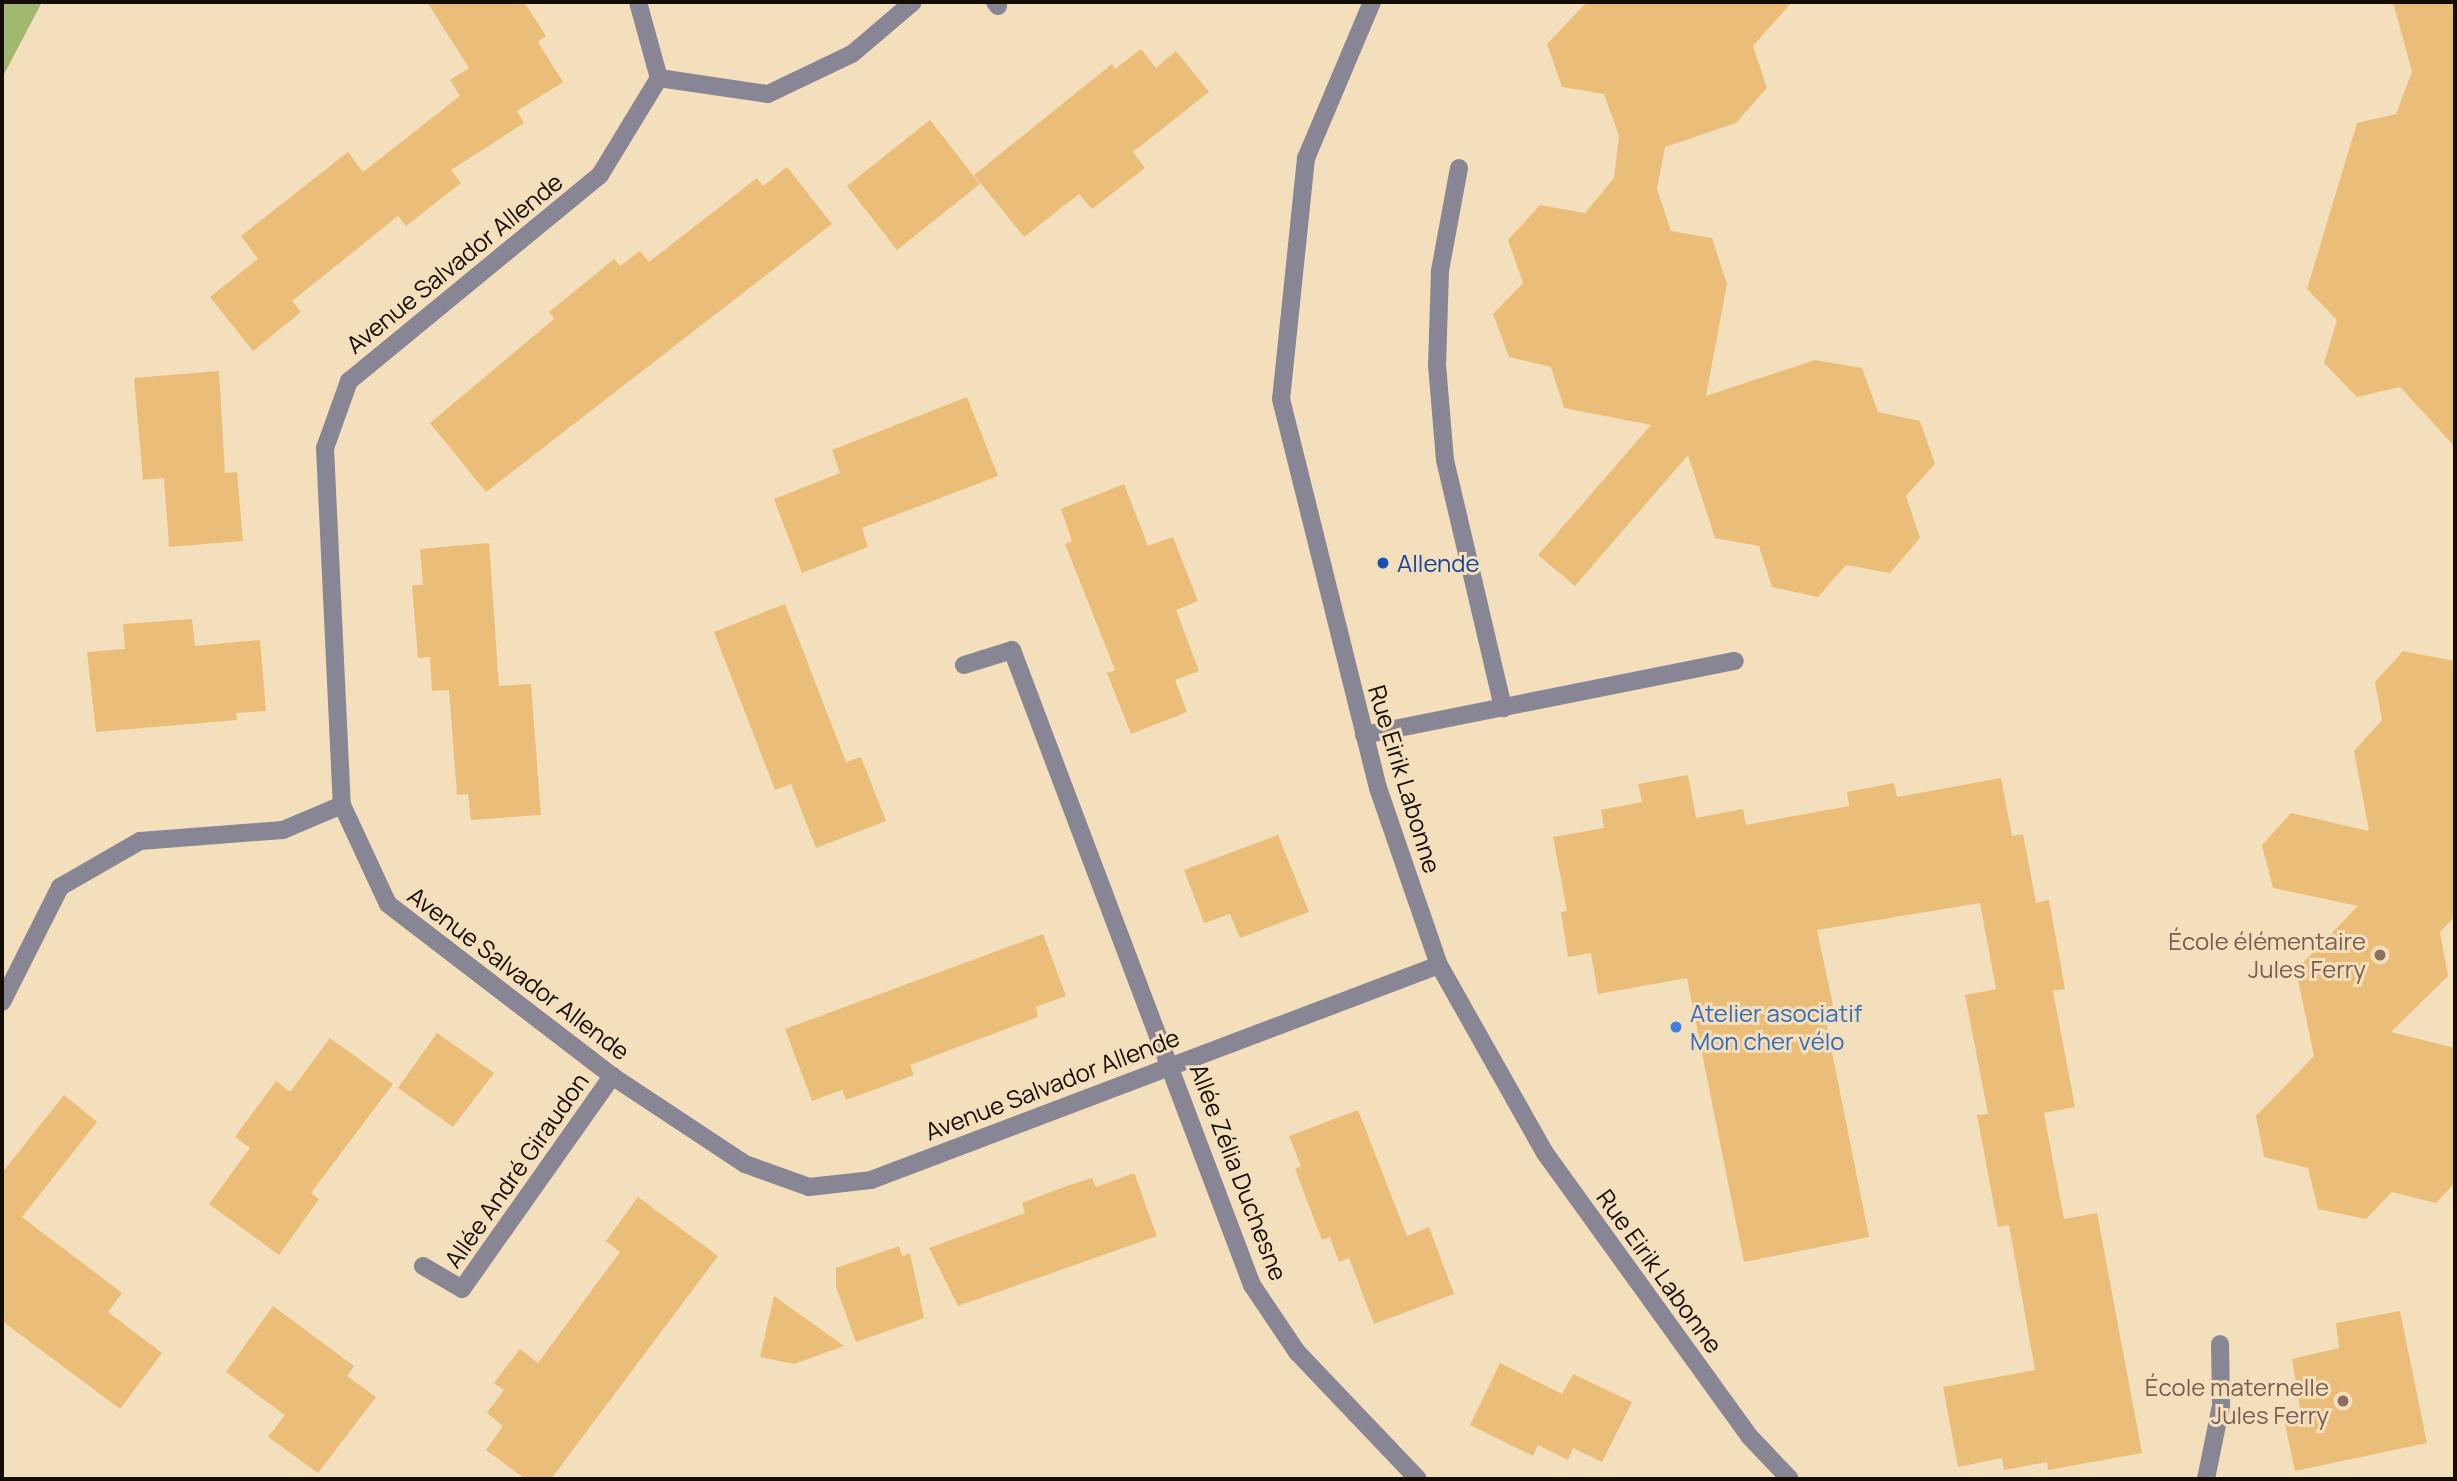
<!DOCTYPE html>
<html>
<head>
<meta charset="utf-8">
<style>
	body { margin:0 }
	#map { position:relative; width:2457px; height:1481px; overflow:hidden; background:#f4dfbd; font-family:Manrope,sans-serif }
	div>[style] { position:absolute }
	.forest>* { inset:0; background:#a1b96f }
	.building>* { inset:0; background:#eabe78 }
	.service>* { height:18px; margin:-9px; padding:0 9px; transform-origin:9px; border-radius:9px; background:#888594 }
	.minor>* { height:18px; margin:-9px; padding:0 9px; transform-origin:9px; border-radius:9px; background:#888594 }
	.dots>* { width:19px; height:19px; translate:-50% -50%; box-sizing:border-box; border:4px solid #f4dfbd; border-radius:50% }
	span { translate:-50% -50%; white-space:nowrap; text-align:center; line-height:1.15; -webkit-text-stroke:6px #f4dfbd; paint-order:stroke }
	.street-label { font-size:24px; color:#140d03 }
	.transit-label { font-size:24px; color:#164399 }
	.left { translate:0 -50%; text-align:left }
	.education-label { font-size:24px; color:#785e54 }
	.right { translate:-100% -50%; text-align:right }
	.shop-label { font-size:24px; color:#366cbe }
	.frame { position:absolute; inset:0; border:4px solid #140d03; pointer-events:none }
</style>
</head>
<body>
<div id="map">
	<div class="forest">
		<div style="clip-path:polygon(2px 2px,42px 2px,2px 78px)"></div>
	</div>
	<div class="building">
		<div style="clip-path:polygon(427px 2px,524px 2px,546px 36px,538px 42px,563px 82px,517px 111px,524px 123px,451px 170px,461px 183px,406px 226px,398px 216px,292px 301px,301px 312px,253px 351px,210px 297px,258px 259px,241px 236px,348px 152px,363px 172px,460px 96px,450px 80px,469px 68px)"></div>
		<div style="clip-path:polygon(1587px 2px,1792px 2px,1753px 46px,1767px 88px,1736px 123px,1665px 147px,1657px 189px,1671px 231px,1712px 238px,1727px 284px,1706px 396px,1815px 360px,1862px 368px,1878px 412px,1920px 421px,1935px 464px,1906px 496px,1920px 538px,1890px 573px,1846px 565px,1818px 597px,1772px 587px,1759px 546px,1715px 538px,1688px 455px,1575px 586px,1538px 555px,1651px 425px,1564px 408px,1551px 367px,1509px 357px,1493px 314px,1523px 283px,1508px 240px,1540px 205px,1585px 213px,1614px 178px,1619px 136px,1604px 94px,1562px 87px,1547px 44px)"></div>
		<div style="clip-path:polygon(2393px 2px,2455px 2px,2455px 447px,2400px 387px,2357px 397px,2324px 363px,2337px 320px,2307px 289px,2357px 123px,2396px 114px,2412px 72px)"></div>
		<div style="clip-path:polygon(1141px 49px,1156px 68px,1176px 51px,1209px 92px,1133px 152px,1145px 168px,1092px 209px,1079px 194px,1024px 237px,974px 175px,1112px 64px,1115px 69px)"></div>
		<div style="clip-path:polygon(930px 120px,980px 184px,897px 250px,847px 186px)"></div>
		<div style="clip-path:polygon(787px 167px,832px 224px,486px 492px,430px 423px,554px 319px,549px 312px,614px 259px,620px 266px,640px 251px,649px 262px,757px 178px,763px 186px)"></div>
		<div style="clip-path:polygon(219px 371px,225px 473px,237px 472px,243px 541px,169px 547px,164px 478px,143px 480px,134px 378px)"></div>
		<div style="clip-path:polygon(967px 397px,998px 476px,862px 528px,868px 547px,802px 573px,774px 499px,840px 473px,832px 450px)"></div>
		<div style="clip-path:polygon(1124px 484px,1148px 546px,1173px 537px,1198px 601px,1176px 610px,1199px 671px,1175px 680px,1187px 712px,1131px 734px,1107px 673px,1115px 670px,1065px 544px,1072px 541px,1061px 509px)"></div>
		<div style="clip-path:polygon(489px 543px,499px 686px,531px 684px,541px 815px,471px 820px,468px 794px,457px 795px,449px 690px,432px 691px,430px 657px,418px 658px,412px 585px,423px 585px,420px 549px)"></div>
		<div style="clip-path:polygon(785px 604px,846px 762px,861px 757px,886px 821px,816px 848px,791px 784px,775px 790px,714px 632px)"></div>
		<div style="clip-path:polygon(192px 619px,195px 646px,260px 640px,266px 711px,236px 713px,237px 720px,96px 732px,87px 652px,125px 649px,123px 624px)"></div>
		<div style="clip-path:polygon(2403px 651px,2455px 661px,2455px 916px,2440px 932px,2448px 976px,2391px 1032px,2455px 1048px,2455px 1183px,2436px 1203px,2392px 1192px,2366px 1219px,2318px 1209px,2308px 1168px,2264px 1157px,2256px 1116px,2314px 1056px,2296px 970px,2358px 906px,2273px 888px,2262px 845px,2291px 813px,2369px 831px,2354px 751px,2382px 720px,2375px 682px)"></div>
		<div style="clip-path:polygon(1688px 775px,1696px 818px,1743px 809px,1746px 825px,1849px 806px,1847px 792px,1894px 783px,1897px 797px,2001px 778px,2012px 836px,2023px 834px,2036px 903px,2049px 900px,2065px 989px,2053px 991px,2075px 1107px,2044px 1113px,2064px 1219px,2097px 1213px,2142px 1453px,2048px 1470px,2047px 1462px,2004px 1470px,2002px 1458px,1958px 1467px,1943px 1387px,2035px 1370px,2009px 1225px,1998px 1227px,1977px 1115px,1988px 1114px,1965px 995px,1996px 989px,1980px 903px,1817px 930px,1835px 1015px,1825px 1017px,1869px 1237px,1744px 1262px,1687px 978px,1598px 994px,1591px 953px,1568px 957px,1561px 912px,1567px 911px,1553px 837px,1604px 828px,1601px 810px,1642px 802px,1638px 784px)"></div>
		<div style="clip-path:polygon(1278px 835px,1309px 912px,1240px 938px,1230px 914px,1204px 923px,1184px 870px)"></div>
		<div style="clip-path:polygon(1043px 934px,1066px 996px,1036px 1007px,1038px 1017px,910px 1065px,914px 1075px,846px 1100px,842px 1090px,812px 1101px,785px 1029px)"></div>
		<div style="clip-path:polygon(437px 1033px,494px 1073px,453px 1127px,398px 1088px)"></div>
		<div style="clip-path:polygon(330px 1038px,393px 1084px,311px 1193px,319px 1199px,279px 1255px,209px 1204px,250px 1148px,235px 1137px,276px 1081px,290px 1092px)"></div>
		<div style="clip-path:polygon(64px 1095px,97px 1122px,22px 1217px,122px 1293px,108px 1312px,162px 1353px,120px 1409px,2px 1321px,2px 1173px)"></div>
		<div style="clip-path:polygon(1358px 1110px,1407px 1236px,1429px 1227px,1454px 1294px,1374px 1324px,1349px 1258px,1339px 1262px,1330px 1237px,1322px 1240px,1295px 1169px,1301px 1166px,1289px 1136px)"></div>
		<div style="clip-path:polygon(1134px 1173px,1157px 1236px,958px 1306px,929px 1248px,1025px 1213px,1022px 1203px,1064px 1187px,1092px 1178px,1096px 1187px)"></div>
		<div style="clip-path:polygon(638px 1197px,718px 1256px,551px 1479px,525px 1479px,486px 1450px,503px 1426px,487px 1413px,504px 1390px,494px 1383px,520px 1349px,538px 1363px,620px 1252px,606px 1241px)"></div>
		<div style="clip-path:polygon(899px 1246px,902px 1256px,910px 1253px,924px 1318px,856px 1342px,836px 1287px,836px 1268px)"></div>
		<div style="clip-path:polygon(774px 1296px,844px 1346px,794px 1364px,760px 1357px)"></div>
		<div style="clip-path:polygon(273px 1306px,354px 1366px,347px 1376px,376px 1397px,318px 1473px,268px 1437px,285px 1415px,226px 1372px)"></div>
		<div style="clip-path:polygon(2400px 1311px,2427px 1443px,2295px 1471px,2285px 1424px,2302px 1419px,2292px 1359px,2339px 1348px,2336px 1323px)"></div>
		<div style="clip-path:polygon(1500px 1363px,1562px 1394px,1573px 1374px,1632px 1402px,1602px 1462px,1573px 1448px,1568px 1460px,1538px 1445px,1533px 1456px,1470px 1425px)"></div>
	</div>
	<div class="service">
		<div style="left:1459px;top:168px;width:105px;rotate:100.5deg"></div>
		<div style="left:1440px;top:271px;width:94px;rotate:91.8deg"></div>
		<div style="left:1437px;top:365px;width:95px;rotate:85.2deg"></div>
		<div style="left:1445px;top:460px;width:255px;rotate:76.8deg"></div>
		<div style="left:1364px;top:735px;width:378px;rotate:-11.3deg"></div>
		<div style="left:2206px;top:1479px;width:76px;rotate:-78.5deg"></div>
		<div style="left:2221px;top:1405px;width:61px;rotate:-90.9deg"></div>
	</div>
	<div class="minor">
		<div style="left:638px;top:2px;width:79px;rotate:74.6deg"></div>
		<div style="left:659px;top:78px;width:114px;rotate:121.3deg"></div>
		<div style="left:600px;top:175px;width:325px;rotate:140.6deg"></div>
		<div style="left:349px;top:381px;width:71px;rotate:109.7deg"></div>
		<div style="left:325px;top:448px;width:357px;rotate:87.3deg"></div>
		<div style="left:342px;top:805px;width:109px;rotate:65.1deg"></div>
		<div style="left:388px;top:904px;width:282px;rotate:37.5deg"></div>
		<div style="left:612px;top:1076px;width:159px;rotate:33.5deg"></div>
		<div style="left:745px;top:1164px;width:68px;rotate:19.8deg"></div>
		<div style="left:809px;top:1187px;width:62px;rotate:-6.4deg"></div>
		<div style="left:871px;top:1180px;width:607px;rotate:-20.73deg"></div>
		<div style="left:995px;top:2px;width:5px;rotate:53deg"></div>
		<div style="left:1372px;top:2px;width:169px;rotate:112.9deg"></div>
		<div style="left:1306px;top:158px;width:242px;rotate:95.9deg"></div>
		<div style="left:1281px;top:399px;width:401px;rotate:76deg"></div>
		<div style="left:1378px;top:788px;width:187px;rotate:71deg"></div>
		<div style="left:1439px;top:965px;width:216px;rotate:60.6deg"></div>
		<div style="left:1545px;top:1153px;width:349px;rotate:54.2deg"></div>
		<div style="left:1749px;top:1436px;width:59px;rotate:46.4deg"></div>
		<div style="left:659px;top:78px;width:110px;rotate:8.4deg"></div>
		<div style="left:768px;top:94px;width:93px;rotate:-25.5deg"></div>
		<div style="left:852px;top:54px;width:80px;rotate:-40.4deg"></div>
		<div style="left:964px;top:665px;width:50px;rotate:-17.4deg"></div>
		<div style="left:1012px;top:650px;width:679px;rotate:69.3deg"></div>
		<div style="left:1252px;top:1285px;width:81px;rotate:56.1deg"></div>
		<div style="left:1297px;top:1352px;width:175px;rotate:46.4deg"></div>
		<div style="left:2px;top:1002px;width:129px;rotate:-63.2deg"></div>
		<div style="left:60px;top:887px;width:92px;rotate:-29.9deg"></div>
		<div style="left:140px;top:841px;width:143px;rotate:-4.4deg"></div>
		<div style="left:283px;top:830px;width:64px;rotate:-23deg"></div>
		<div style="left:423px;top:1266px;width:45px;rotate:30.5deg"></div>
		<div style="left:462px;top:1289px;width:261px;rotate:-54.8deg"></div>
	</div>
	<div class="dots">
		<div style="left:1383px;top:563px;background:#1a4fb4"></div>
		<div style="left:2380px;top:955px;background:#8d6e63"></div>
		<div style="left:1676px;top:1027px;background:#3f7fe0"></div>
		<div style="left:2343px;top:1401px;background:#8d6e63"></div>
	</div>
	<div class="street-label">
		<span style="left:454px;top:263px;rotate:-39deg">Avenue Salvador Allende</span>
		<span style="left:1405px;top:779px;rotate:73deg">Rue Eirik Labonne</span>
		<span style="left:519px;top:973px;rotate:37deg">Avenue Salvador Allende</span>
		<span style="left:1052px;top:1084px;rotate:-21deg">Avenue Salvador Allende</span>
		<span style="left:516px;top:1170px;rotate:-55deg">Allée André Giraudon</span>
		<span style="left:1239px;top:1172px;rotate:69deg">Allée Zélia Duchesne</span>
		<span style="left:1660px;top:1271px;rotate:54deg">Rue Eirik Labonne</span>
	</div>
	<div class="transit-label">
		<span class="left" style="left:1397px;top:563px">Allende</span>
	</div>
	<div class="education-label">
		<span class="right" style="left:2366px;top:955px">École élémentaire<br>Jules Ferry</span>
		<span class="right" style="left:2329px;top:1401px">École maternelle<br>Jules Ferry</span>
	</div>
	<div class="shop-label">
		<span class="left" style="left:1690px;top:1027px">Atelier asociatif<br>Mon cher vélo</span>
	</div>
	<div class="frame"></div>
</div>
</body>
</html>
